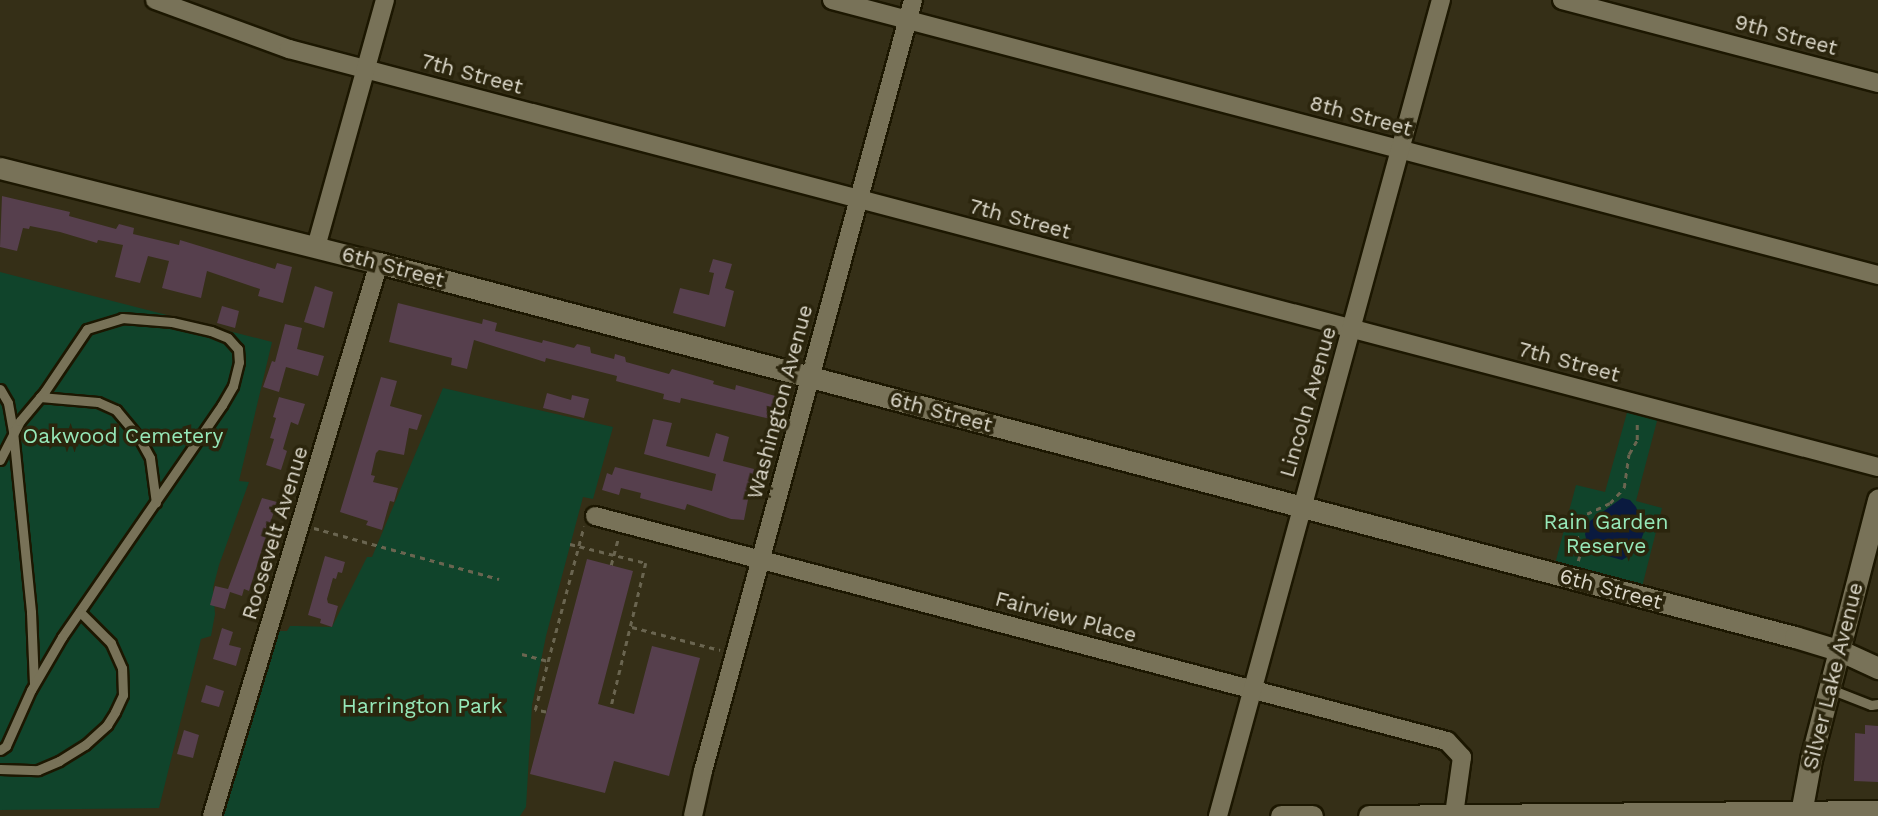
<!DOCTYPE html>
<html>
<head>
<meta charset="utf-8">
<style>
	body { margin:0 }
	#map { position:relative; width:1878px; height:816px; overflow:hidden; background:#352f17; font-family:"Work Sans",sans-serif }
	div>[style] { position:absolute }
	.green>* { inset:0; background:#10442b }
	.water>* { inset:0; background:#0a1a3f }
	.building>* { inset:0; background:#563f4d }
	.path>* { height:2.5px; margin-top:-1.25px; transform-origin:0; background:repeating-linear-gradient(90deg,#6a6550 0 5px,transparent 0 10px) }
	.roads { filter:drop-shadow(2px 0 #1c1701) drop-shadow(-2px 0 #1c1701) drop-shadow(0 2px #1c1701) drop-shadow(0 -2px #1c1701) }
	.service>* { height:9px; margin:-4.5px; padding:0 4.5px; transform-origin:4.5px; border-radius:4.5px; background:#787258 }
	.minor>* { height:18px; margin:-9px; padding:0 9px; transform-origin:9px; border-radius:9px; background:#787258 }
	.tertiary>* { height:21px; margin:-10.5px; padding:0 10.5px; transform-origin:10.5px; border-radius:10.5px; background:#787258 }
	span { translate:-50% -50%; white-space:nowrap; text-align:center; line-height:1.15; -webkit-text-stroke:7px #2b250d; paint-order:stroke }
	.street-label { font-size:21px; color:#dcd8ca }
	.park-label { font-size:21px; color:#96e8b9 }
</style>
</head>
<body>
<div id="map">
	<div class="green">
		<div style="clip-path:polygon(0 272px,272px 342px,239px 481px,249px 482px,219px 565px,213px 588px,215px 614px,211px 636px,201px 639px,159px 808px,0 810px)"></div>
		<div style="clip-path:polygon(443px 388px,613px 427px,593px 499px,583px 497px,546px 636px,532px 705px,526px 807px,520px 816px,212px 816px,270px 631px,287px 631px,290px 626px,297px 626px,332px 627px,367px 557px,372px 557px)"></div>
		<div style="clip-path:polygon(1628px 409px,1658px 417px,1636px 501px,1662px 508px,1642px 587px,1555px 564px,1576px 485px,1605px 492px)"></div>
	</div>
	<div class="water">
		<div style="clip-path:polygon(1622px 498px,1630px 500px,1636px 507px,1645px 529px,1637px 551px,1622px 560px,1594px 552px,1587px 543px,1585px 534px,1590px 521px)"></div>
	</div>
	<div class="building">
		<div style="clip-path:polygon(2px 196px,70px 212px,69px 216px,116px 229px,119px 224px,134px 228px,133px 234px,179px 245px,180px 240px,275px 269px,277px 263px,292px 267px,283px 303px,258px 296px,260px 289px,207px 271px,201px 298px,162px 288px,169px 261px,148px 256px,140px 283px,115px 277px,123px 245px,98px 240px,97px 243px,60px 232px,30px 226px,29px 229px,23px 228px,17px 251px,0 247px)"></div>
		<div style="clip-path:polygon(713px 259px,732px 264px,725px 288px,734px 291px,725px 327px,673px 313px,680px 288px,709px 295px,714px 273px,709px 272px)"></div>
		<div style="clip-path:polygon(315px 286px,333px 292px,324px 328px,304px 322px)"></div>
		<div style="clip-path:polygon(398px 303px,482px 324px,483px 319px,497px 323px,495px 331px,542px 343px,543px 340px,574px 348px,577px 344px,590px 347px,591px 353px,614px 359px,615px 354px,625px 357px,626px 362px,669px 374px,672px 369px,714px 381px,713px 384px,735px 390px,736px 385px,779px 397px,775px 420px,681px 398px,680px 403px,663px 399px,664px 394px,616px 381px,617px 376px,546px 358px,545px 362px,474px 340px,467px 369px,451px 365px,452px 358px,389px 342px)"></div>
		<div style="clip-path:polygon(222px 306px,239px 311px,235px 328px,217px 323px)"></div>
		<div style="clip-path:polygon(285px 324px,302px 328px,297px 349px,324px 356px,318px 376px,286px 367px,279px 392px,263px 387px,272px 361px,275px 362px)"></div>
		<div style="clip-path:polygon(381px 377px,397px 381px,390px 406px,422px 415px,417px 430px,409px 428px,404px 455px,379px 450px,376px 453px,371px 475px,375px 476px,373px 482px,398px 488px,394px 502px,390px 501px,382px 530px,366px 525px,368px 521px,340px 512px)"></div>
		<div style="clip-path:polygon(547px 393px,571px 400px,572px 395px,589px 399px,584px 418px,543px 408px)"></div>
		<div style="clip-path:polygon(279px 397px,305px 404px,298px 425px,291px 422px,283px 449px,287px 451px,281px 470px,266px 465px,274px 439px,270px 438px,276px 418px,273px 417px)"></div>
		<div style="clip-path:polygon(653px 419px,672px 423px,666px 446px,709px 457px,716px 433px,729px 437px,723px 461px,754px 469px,744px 520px,731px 519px,687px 504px,685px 510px,640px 498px,641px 493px,621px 488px,619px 495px,602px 490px,607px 473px,612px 475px,615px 467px,712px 491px,716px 474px,644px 454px)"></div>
		<div style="clip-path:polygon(262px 498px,277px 502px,249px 591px,244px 589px,242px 596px,230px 592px,225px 609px,210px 605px,215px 586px,228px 589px)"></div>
		<div style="clip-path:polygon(325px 556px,345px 562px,342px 573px,338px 572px,336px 579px,333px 578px,327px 599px,328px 603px,338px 606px,332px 627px,320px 623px,321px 619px,308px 615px)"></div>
		<div style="clip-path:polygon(587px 559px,633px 571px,598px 704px,634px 714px,652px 646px,700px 658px,669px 776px,614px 761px,605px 793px,530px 774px)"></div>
		<div style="clip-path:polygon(222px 628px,233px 632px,229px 645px,241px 648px,236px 666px,213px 659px)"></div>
		<div style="clip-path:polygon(206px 685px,224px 691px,219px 707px,201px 702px)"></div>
		<div style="clip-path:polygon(1865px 725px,1878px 726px,1878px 782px,1854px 781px,1855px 733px,1865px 734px)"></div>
		<div style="clip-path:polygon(184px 730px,199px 735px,193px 758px,177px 754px)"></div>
	</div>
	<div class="path">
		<div style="left:314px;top:528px;width:192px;rotate:15.4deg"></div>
		<div style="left:570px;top:544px;width:78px;rotate:14deg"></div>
		<div style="left:646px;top:563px;width:149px;rotate:103.6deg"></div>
		<div style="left:1578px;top:561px;width:10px;rotate:-73deg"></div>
		<div style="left:1581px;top:551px;width:23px;rotate:-105deg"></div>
		<div style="left:1575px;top:529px;width:11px;rotate:-75deg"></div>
		<div style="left:1578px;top:518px;width:35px;rotate:-25deg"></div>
		<div style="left:1610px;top:503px;width:21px;rotate:-47deg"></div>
		<div style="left:1624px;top:488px;width:34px;rotate:-82deg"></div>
		<div style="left:1629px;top:454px;width:16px;rotate:-60deg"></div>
		<div style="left:1637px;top:440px;width:19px;rotate:-90deg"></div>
		<div style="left:611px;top:565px;width:27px;rotate:-75deg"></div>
		<div style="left:632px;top:627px;width:91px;rotate:14.6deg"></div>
		<div style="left:522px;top:654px;width:27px;rotate:15deg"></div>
		<div style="left:546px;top:712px;width:11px;rotate:-170deg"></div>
		<div style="left:535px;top:710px;width:190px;rotate:-75.1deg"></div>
	</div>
	<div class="roads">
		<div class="service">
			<div style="left:0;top:389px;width:16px;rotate:60deg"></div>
			<div style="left:8px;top:403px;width:28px;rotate:80deg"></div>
			<div style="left:13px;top:431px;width:182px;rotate:84.3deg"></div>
			<div style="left:31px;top:612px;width:71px;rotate:87.6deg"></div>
			<div style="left:40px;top:397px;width:58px;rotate:4.9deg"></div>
			<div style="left:98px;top:402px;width:20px;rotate:24deg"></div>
			<div style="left:116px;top:410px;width:34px;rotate:50deg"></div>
			<div style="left:138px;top:436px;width:25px;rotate:61deg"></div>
			<div style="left:150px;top:458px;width:45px;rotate:82.4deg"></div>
			<div style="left:0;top:460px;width:44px;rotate:-62.9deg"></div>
			<div style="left:20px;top:421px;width:39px;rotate:-50deg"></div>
			<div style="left:45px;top:391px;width:75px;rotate:-55.9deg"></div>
			<div style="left:87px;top:329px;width:37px;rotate:-17deg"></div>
			<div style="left:122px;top:318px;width:50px;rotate:4.6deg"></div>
			<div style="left:172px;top:322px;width:40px;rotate:13deg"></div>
			<div style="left:211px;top:331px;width:18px;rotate:22deg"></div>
			<div style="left:228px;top:338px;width:15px;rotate:48deg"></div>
			<div style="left:238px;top:349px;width:13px;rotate:86deg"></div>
			<div style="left:239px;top:362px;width:25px;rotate:104deg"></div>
			<div style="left:233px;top:386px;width:22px;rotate:120deg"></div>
			<div style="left:222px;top:405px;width:282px;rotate:124.6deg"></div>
			<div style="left:62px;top:637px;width:61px;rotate:120.3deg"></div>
			<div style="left:31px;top:690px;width:61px;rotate:114.1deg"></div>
			<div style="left:6px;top:746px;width:7px;rotate:146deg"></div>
			<div style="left:1830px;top:689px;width:44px;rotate:21.3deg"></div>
			<div style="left:1871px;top:705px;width:7px;rotate:-8deg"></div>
			<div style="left:0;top:769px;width:38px;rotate:2deg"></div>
			<div style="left:38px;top:770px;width:23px;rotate:-23deg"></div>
			<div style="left:59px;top:761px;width:31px;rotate:-32deg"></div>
			<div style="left:85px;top:745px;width:30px;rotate:-42deg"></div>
			<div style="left:107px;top:725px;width:15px;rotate:-58deg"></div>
			<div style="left:115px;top:712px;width:19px;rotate:-65deg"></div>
			<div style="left:123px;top:695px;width:27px;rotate:-92deg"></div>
			<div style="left:122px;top:668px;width:27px;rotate:-114deg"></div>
			<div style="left:111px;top:643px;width:44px;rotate:-135deg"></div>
		</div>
		<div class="minor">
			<div style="left:155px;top:0;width:143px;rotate:20.1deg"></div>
			<div style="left:289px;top:49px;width:1643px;rotate:14.74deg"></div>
			<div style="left:832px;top:0;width:1082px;rotate:14.73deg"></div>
			<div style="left:1562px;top:0;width:327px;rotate:14.7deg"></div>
			<div style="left:316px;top:247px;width:256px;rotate:-74.4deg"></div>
			<div style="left:595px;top:516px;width:881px;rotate:14.79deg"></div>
			<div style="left:1447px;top:741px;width:22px;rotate:47deg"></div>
			<div style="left:1462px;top:757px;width:59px;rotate:97.9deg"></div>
			<div style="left:212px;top:816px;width:578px;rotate:-73.2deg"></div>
			<div style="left:693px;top:816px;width:46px;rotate:-77.5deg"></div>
			<div style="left:703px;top:771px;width:799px;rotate:-74.76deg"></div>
			<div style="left:1218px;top:816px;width:846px;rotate:-74.72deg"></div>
		</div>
		<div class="tertiary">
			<div style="left:0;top:168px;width:391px;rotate:14.1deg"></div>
			<div style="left:379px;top:263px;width:1465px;rotate:14.8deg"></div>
			<div style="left:1795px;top:637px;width:48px;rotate:16.9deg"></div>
			<div style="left:1841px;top:651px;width:41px;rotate:24.7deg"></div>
			<div style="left:1801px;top:813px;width:55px;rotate:-79.5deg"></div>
			<div style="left:1811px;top:759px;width:268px;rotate:-75.5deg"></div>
			<div style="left:1281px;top:816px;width:31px"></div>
			<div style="left:1369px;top:816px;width:509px;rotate:-0.56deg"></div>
		</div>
	</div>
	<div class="street-label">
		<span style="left:1786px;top:35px;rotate:15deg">9th Street</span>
		<span style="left:472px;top:74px;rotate:15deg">7th Street</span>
		<span style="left:1361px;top:116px;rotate:15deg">8th Street</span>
		<span style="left:1020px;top:219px;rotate:15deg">7th Street</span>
		<span style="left:393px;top:267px;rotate:15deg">6th Street</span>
		<span style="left:1569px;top:362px;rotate:15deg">7th Street</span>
		<span style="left:780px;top:402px;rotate:-75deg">Washington Avenue</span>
		<span style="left:1308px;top:402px;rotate:-74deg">Lincoln Avenue</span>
		<span style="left:941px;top:412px;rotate:15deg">6th Street</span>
		<span style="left:275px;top:533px;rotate:-73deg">Roosevelt Avenue</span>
		<span style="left:1611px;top:589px;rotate:15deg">6th Street</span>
		<span style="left:1066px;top:617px;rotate:15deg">Fairview Place</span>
		<span style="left:1833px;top:676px;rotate:-76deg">Silver Lake Avenue</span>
	</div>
	<div class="park-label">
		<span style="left:123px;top:436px">Oakwood Cemetery</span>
		<span style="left:1606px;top:534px">Rain Garden<br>Reserve</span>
		<span style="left:422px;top:706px">Harrington Park</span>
	</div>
</div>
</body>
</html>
